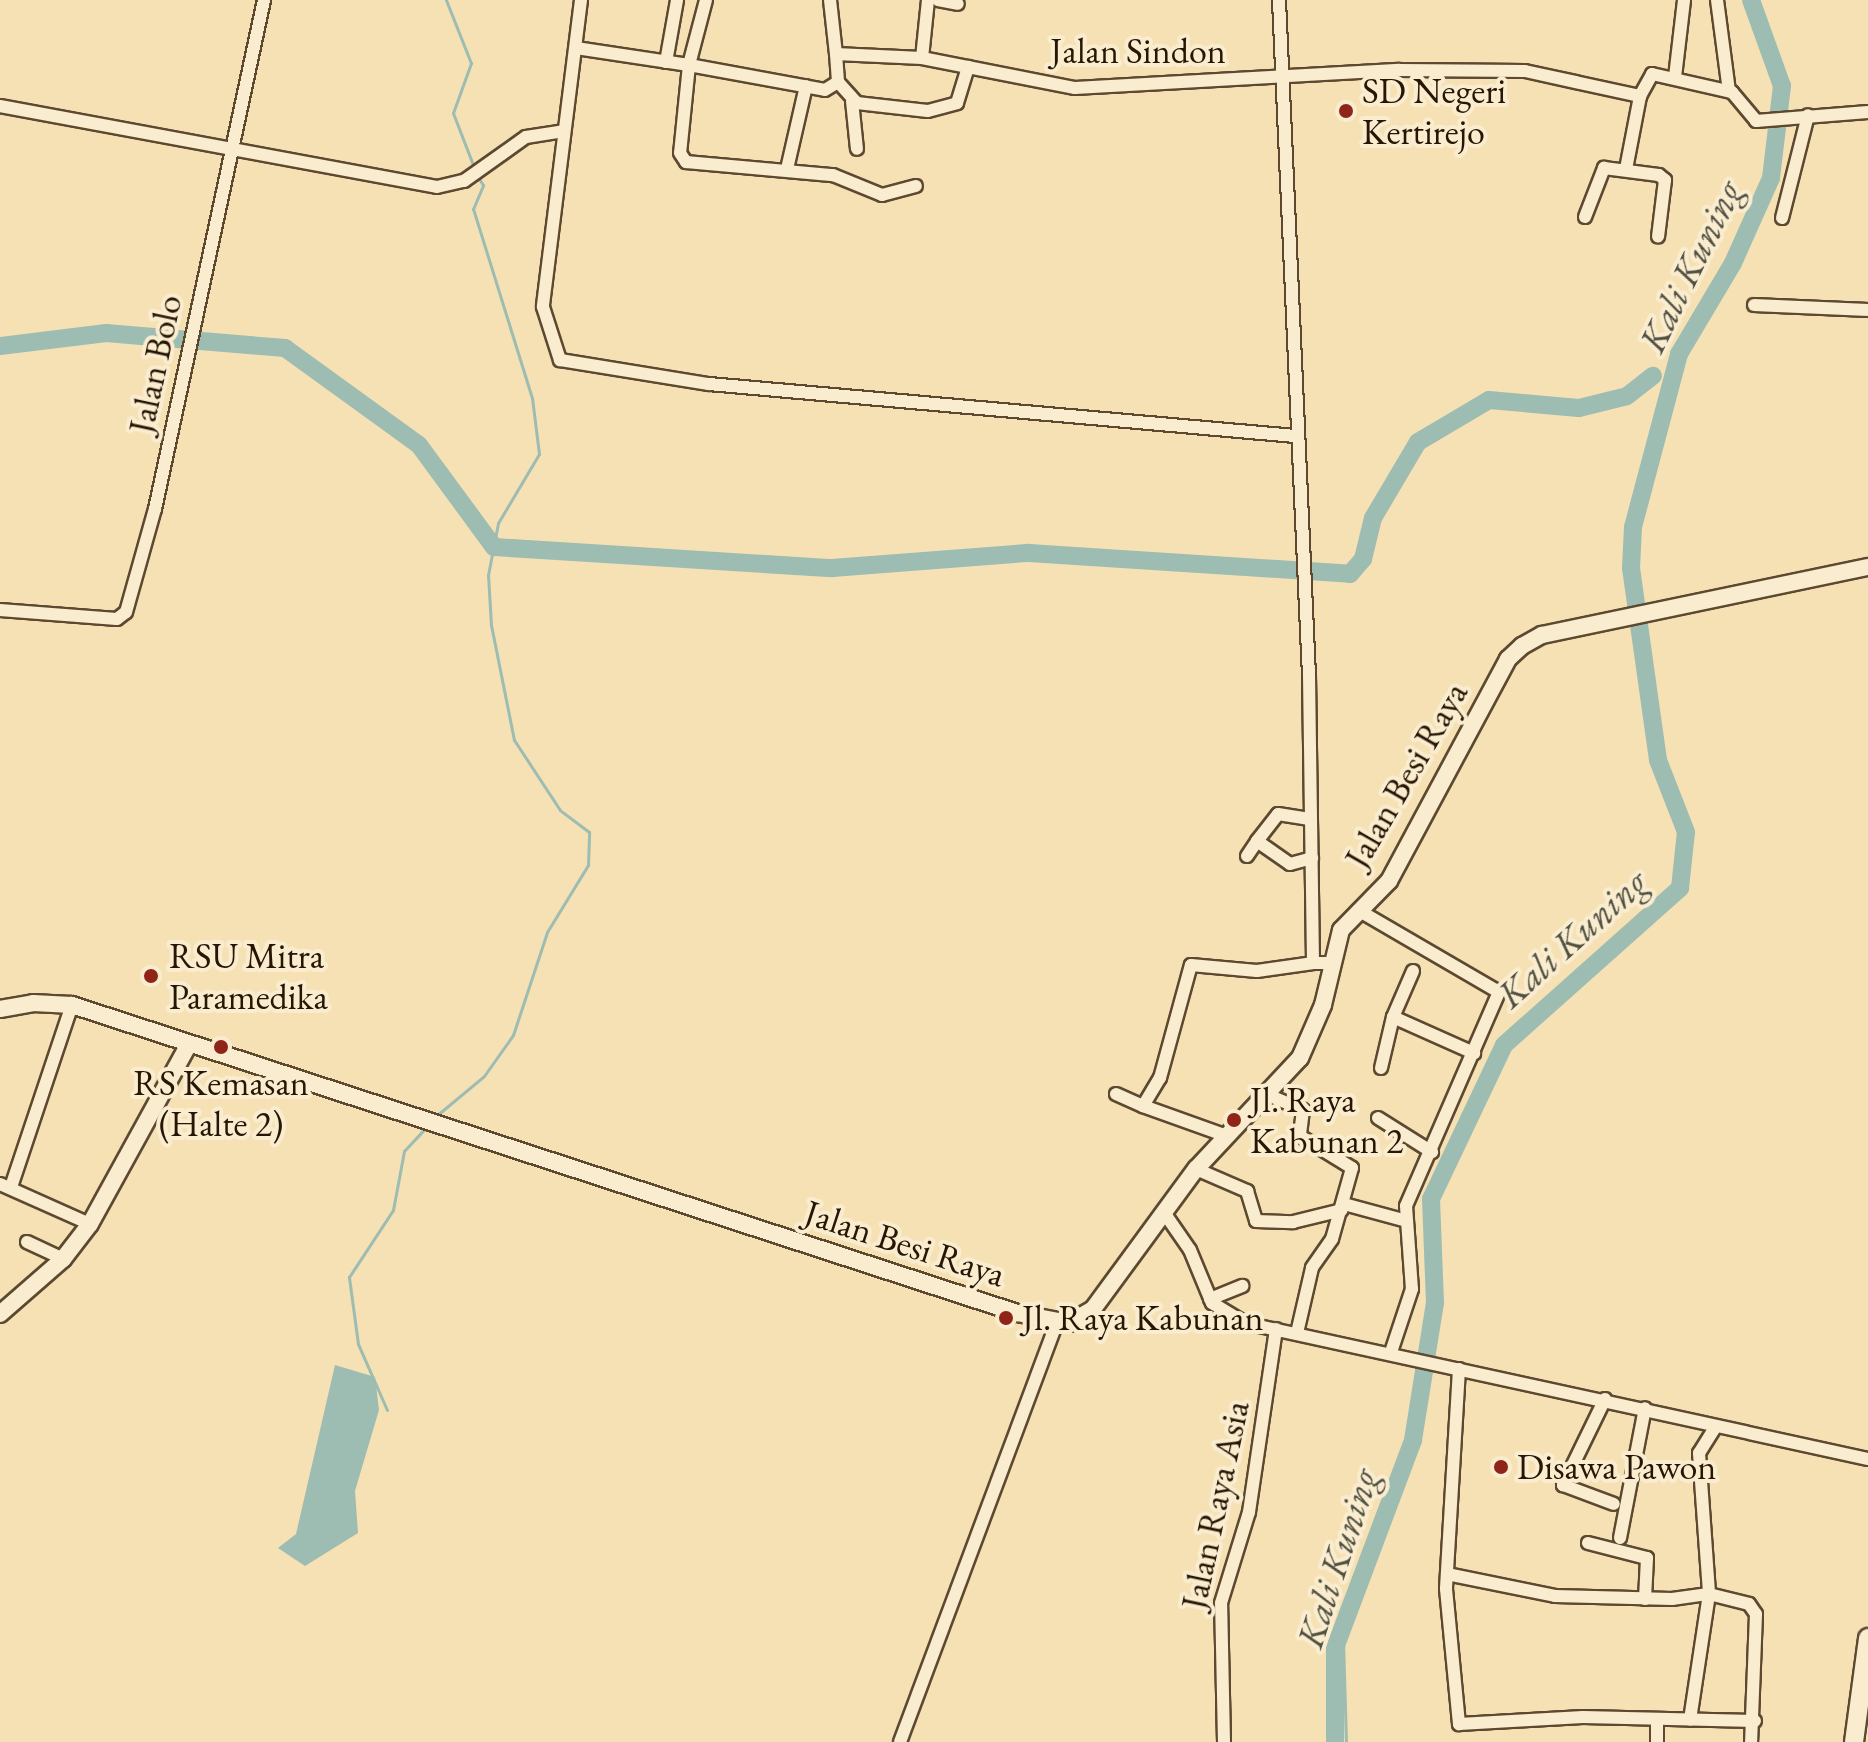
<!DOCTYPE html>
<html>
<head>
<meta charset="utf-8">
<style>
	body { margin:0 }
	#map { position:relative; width:1868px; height:1742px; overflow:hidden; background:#f6e1b5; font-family:"EB Garamond",serif }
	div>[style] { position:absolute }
	.water>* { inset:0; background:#9dbcb2 }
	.stream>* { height:3px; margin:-1.5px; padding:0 1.5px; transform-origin:1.5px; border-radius:1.5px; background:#9dbcb2 }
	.river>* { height:18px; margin:-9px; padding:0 9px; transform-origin:9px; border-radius:9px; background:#9dbcb2 }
	.roads { filter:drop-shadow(2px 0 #5c4930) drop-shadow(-2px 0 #5c4930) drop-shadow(0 2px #5c4930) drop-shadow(0 -2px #5c4930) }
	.minor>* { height:12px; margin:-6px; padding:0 6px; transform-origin:6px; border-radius:6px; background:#f9eccf }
	.tertiary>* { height:16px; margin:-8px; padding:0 8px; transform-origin:8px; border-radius:8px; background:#f9eccf }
	.secondary>* { height:18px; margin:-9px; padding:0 9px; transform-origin:9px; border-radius:9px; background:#f9eccf }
	.dots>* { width:22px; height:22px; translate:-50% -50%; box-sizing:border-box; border:4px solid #f9eccf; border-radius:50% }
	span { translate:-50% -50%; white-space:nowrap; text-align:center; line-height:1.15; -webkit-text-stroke:8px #f9eccf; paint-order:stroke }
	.street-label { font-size:36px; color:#281604 }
	.poi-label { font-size:36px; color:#281604 }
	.left { translate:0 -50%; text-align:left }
	.water-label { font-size:38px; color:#515041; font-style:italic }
</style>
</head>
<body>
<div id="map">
	<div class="water">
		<div style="clip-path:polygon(335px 1365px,375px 1377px,379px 1410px,355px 1491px,358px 1533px,305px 1566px,278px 1548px,296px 1534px)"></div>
	</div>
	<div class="stream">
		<div style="left:446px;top:0;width:68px;rotate:68.4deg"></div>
		<div style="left:471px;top:63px;width:53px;rotate:109.8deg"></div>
		<div style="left:453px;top:113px;width:61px;rotate:68.9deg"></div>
		<div style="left:436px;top:1116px;width:62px;rotate:-39.8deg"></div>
		<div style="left:484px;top:1076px;width:50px;rotate:-54.7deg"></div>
		<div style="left:513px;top:1035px;width:108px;rotate:-71.7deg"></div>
		<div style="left:547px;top:932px;width:79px;rotate:-58.5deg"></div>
		<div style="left:588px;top:865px;width:33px;rotate:-88deg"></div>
		<div style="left:589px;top:832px;width:36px;rotate:-143deg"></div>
		<div style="left:560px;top:810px;width:84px;rotate:-123.3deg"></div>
		<div style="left:514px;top:740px;width:117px;rotate:-101.3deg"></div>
		<div style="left:491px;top:625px;width:50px;rotate:-93.4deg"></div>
		<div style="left:488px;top:575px;width:53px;rotate:-79.1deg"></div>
		<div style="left:498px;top:523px;width:80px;rotate:-59.3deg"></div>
		<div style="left:539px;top:454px;width:56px;rotate:-97.1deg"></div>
		<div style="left:532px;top:398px;width:198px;rotate:-107.3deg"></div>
		<div style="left:473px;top:209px;width:26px;rotate:-67deg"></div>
		<div style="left:483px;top:185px;width:9px;rotate:-122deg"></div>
		<div style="left:387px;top:1410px;width:72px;rotate:-113.7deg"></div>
		<div style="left:358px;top:1344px;width:68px;rotate:-97.7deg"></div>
		<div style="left:349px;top:1277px;width:80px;rotate:-56.7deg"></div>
		<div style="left:393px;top:1210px;width:60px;rotate:-79.4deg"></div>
		<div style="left:404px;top:1151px;width:33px;rotate:-47deg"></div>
		<div style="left:1343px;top:1641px;width:101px;rotate:88.3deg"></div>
	</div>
	<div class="river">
		<div style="left:0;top:346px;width:107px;rotate:-7deg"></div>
		<div style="left:106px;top:333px;width:180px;rotate:4.8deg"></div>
		<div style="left:285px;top:348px;width:165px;rotate:35.9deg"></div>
		<div style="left:419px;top:445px;width:127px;rotate:53.7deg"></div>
		<div style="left:494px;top:547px;width:339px;rotate:3.6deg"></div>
		<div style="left:832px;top:568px;width:198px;rotate:-4.4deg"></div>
		<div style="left:1029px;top:553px;width:322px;rotate:3.7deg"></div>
		<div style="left:1350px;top:574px;width:20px;rotate:-49deg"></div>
		<div style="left:1363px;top:559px;width:42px;rotate:-76.3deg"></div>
		<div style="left:1373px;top:518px;width:88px;rotate:-59.4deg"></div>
		<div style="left:1418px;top:442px;width:82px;rotate:-30.6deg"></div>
		<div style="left:1489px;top:400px;width:90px;rotate:5.1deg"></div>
		<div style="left:1579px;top:408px;width:49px;rotate:-14deg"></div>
		<div style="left:1627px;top:396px;width:33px;rotate:-38deg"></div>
		<div style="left:1335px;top:1742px;width:94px;rotate:-90deg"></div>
		<div style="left:1335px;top:1648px;width:222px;rotate:-69.4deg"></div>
		<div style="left:1413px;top:1440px;width:139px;rotate:-80.9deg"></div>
		<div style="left:1435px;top:1303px;width:104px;rotate:-92.2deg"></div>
		<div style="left:1431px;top:1199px;width:170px;rotate:-64.6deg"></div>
		<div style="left:1504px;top:1045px;width:236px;rotate:-41.7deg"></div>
		<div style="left:1680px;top:888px;width:56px;rotate:-83.9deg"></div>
		<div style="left:1686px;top:832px;width:77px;rotate:-111.3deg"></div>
		<div style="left:1658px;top:760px;width:194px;rotate:-98deg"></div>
		<div style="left:1631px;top:568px;width:41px;rotate:-87.2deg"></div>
		<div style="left:1633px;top:527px;width:179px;rotate:-75.1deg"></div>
		<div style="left:1679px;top:354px;width:106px;rotate:-59.3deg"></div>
		<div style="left:1733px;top:263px;width:93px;rotate:-65.9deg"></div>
		<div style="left:1771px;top:178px;width:93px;rotate:-83.2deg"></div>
		<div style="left:1782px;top:86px;width:91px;rotate:-109.8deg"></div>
	</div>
	<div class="roads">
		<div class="minor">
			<div style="left:581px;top:0;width:309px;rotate:97.1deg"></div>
			<div style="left:543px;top:307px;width:56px;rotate:72.2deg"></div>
			<div style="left:560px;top:360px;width:151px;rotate:9.2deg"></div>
			<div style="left:709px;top:384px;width:588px;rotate:5.07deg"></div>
			<div style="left:706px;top:0;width:67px;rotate:104.7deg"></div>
			<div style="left:689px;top:65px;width:138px;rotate:10.4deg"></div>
			<div style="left:825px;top:90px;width:15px;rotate:-32deg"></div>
			<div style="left:838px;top:82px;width:28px;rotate:-94deg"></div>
			<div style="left:836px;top:54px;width:86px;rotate:2.7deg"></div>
			<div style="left:922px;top:58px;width:156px;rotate:11.1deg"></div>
			<div style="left:1075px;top:88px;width:325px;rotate:-3.2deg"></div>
			<div style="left:1400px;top:70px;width:125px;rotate:0.5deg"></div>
			<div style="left:1525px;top:71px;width:118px;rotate:12.3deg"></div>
			<div style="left:830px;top:0;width:54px;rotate:83.7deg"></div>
			<div style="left:938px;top:0;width:20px;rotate:11deg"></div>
			<div style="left:1279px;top:0;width:676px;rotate:87.46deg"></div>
			<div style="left:1309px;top:675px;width:288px;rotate:89.2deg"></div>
			<div style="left:1313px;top:963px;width:19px"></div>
			<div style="left:1717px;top:0;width:92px;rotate:82.5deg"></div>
			<div style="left:576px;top:48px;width:114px;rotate:8.6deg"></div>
			<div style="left:689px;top:65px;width:88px;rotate:95.8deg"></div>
			<div style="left:680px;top:153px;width:11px;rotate:56deg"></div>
			<div style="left:686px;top:162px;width:148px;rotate:5.1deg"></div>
			<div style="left:833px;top:175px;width:53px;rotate:22.2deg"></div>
			<div style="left:882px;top:195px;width:35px;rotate:-15deg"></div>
			<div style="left:922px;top:58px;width:58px;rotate:-84.1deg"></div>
			<div style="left:666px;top:62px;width:63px;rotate:-79.9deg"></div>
			<div style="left:1675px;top:77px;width:78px;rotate:-83.3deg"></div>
			<div style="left:838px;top:82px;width:28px;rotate:48deg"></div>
			<div style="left:857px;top:103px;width:71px;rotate:6.4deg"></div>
			<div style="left:928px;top:111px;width:30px;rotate:-15deg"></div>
			<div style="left:957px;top:103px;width:38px;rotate:-73deg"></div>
			<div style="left:852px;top:101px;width:48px;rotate:84.1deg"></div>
			<div style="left:0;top:106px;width:444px;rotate:10.5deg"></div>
			<div style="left:437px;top:187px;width:28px;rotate:-13deg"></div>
			<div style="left:464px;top:181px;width:76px;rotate:-35.4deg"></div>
			<div style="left:526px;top:137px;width:38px;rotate:-9deg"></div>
			<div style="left:787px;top:169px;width:85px;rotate:-77.1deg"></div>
			<div style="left:1626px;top:169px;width:74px;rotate:-79.1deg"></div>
			<div style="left:1640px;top:96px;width:25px;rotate:-61deg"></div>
			<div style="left:1652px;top:74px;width:82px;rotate:12.7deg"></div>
			<div style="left:1732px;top:92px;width:38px;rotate:50deg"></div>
			<div style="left:1756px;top:121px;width:112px;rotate:-4.6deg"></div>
			<div style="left:1585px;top:217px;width:53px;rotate:-68.8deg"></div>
			<div style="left:1604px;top:168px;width:55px;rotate:7.3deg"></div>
			<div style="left:1659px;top:175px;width:8px;rotate:40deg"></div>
			<div style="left:1665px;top:180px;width:57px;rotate:97deg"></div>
			<div style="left:1782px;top:218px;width:106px;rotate:-75.8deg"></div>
			<div style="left:1754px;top:305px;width:114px;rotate:2.5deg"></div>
			<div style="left:0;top:610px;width:117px;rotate:4.4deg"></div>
			<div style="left:117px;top:619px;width:11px;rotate:-38deg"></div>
			<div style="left:126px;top:612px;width:107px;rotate:-74.3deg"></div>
			<div style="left:155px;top:509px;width:521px;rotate:-77.91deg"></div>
			<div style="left:1257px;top:841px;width:34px;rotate:-52deg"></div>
			<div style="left:1278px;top:814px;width:32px;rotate:9deg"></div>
			<div style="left:1247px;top:856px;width:18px;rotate:-56deg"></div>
			<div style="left:1257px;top:841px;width:40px;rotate:34.9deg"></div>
			<div style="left:1290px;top:864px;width:23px;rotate:-15deg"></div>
			<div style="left:1358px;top:910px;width:163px;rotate:30.2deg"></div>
			<div style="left:1499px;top:992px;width:233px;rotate:113.5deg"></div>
			<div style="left:1406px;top:1206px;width:83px;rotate:85.9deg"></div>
			<div style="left:1412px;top:1289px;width:66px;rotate:108.4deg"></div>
			<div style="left:1413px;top:971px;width:50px;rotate:113.5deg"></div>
			<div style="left:1393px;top:1017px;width:89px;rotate:24deg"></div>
			<div style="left:1381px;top:1068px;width:52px;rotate:-76.8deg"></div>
			<div style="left:1116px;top:1094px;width:30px;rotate:24deg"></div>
			<div style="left:1143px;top:1106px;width:33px;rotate:-59deg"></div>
			<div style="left:1160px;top:1078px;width:117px;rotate:-74.7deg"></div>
			<div style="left:1191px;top:965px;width:66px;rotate:5.2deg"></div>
			<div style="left:1257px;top:971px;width:57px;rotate:-8.1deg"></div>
			<div style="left:1268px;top:1095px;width:38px;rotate:23deg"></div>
			<div style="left:1303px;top:1110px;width:26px;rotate:97deg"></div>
			<div style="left:1300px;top:1136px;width:61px;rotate:31.6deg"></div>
			<div style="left:1352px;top:1168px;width:74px;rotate:105.7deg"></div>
			<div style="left:1332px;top:1239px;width:35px;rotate:125deg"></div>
			<div style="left:1312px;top:1268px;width:67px;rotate:103deg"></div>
			<div style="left:1143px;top:1106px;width:89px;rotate:19.7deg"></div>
			<div style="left:1378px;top:1118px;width:64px;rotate:32.2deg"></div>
			<div style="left:1196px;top:1169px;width:56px;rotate:23.3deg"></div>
			<div style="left:1247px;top:1191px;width:31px;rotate:73deg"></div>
			<div style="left:1256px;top:1221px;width:37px;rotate:2deg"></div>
			<div style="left:1293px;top:1222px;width:50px;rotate:-13.8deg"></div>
			<div style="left:0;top:1184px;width:98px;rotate:24deg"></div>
			<div style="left:11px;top:1187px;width:192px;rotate:-71.5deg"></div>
			<div style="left:1344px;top:1204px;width:65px;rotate:15.1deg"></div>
			<div style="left:1163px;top:1211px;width:47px;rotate:55.3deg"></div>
			<div style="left:1190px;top:1250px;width:57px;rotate:67.5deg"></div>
			<div style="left:1212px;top:1303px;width:39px;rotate:31deg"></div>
			<div style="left:1245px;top:1323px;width:638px;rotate:12.31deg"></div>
			<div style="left:27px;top:1242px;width:40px;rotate:25deg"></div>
			<div style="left:1210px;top:1299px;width:35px;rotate:-22deg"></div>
			<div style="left:1459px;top:1369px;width:220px;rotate:93.4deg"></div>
			<div style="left:1446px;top:1589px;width:136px;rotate:84.5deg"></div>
			<div style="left:1459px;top:1724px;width:124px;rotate:-3.2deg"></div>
			<div style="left:1583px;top:1717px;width:172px;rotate:1.3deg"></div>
			<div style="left:1605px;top:1399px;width:96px;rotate:116deg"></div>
			<div style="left:1563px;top:1485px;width:54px;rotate:20.4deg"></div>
			<div style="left:1716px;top:1426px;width:32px;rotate:122deg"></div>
			<div style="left:1699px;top:1453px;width:141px;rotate:85.9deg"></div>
			<div style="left:1709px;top:1594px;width:41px;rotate:14deg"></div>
			<div style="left:1749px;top:1604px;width:12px;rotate:55deg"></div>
			<div style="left:1756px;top:1614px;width:128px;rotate:92.2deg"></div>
			<div style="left:1620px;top:1538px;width:132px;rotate:-79.1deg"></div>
			<div style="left:1588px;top:1543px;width:61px;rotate:14.3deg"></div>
			<div style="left:1647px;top:1558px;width:41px;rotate:92.8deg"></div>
			<div style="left:1447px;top:1574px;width:110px;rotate:11.5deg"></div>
			<div style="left:1555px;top:1596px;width:117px;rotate:1.5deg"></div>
			<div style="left:1672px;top:1599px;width:37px;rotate:-8deg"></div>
			<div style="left:1709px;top:1594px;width:127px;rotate:98.6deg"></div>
			<div style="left:900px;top:1742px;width:447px;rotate:-69.5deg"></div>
			<div style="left:1224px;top:1742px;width:139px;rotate:-91.2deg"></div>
			<div style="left:1221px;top:1603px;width:95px;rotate:-72.9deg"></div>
			<div style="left:1249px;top:1512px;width:185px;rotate:-81.6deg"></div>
			<div style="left:1657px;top:1742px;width:19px;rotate:-90deg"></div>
		</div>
		<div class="tertiary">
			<div style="left:0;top:1009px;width:34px;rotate:-10deg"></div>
			<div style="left:33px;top:1003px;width:39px;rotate:3deg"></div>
			<div style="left:72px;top:1005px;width:994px;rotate:18.05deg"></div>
			<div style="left:1017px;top:1313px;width:53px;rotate:10.9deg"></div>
			<div style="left:1069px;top:1323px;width:28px;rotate:-30deg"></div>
			<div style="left:1093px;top:1309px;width:174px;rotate:-53.7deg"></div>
			<div style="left:1196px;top:1169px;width:152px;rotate:-46.9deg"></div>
			<div style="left:1300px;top:1058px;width:58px;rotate:-66.5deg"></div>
			<div style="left:1323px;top:1005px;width:77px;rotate:-76.5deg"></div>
			<div style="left:1341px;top:930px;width:69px;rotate:-45.6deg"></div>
			<div style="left:1389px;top:881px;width:252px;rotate:-61.8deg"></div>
			<div style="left:1508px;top:659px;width:19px;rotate:-43deg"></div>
			<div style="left:1522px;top:646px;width:23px;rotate:-29deg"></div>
			<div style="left:1542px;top:635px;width:333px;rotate:-11.8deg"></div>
			<div style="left:0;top:1314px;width:84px;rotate:-41.1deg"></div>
			<div style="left:63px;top:1259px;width:44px;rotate:-52.4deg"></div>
			<div style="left:90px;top:1224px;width:205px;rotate:-61.2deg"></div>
		</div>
		<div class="secondary">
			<div style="left:1854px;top:1742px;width:105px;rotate:-82.3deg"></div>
		</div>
	</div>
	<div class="dots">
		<div style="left:1346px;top:111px;background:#8f2418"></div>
		<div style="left:151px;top:976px;background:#8f2418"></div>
		<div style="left:221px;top:1047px;background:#8f2418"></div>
		<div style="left:1234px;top:1120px;background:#8f2418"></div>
		<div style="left:1006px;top:1318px;background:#8f2418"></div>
		<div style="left:1501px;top:1467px;background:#8f2418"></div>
	</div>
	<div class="street-label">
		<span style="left:1138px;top:51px">Jalan Sindon</span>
		<span style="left:155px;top:364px;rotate:-78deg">Jalan Bolo</span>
		<span style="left:1406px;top:775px;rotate:-60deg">Jalan Besi Raya</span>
		<span style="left:905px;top:1243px;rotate:18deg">Jalan Besi Raya</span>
		<span style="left:1215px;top:1505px;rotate:-78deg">Jalan Raya Asia</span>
	</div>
	<div class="poi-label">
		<span class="left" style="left:1362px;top:111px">SD Negeri<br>Kertirejo</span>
		<span class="left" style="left:169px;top:976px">RSU Mitra<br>Paramedika</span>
		<span style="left:221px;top:1103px">RS Kemasan<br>(Halte 2)</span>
		<span class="left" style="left:1250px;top:1120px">Jl. Raya<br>Kabunan 2</span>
		<span class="left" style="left:1022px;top:1318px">Jl. Raya Kabunan</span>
		<span class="left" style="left:1517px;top:1467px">Disawa Pawon</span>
	</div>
	<div class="water-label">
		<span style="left:1690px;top:266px;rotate:-64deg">Kali Kuning</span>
		<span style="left:1572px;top:938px;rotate:-42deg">Kali Kuning</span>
		<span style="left:1337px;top:1558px;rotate:-72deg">Kali Kuning</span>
	</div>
</div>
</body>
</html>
